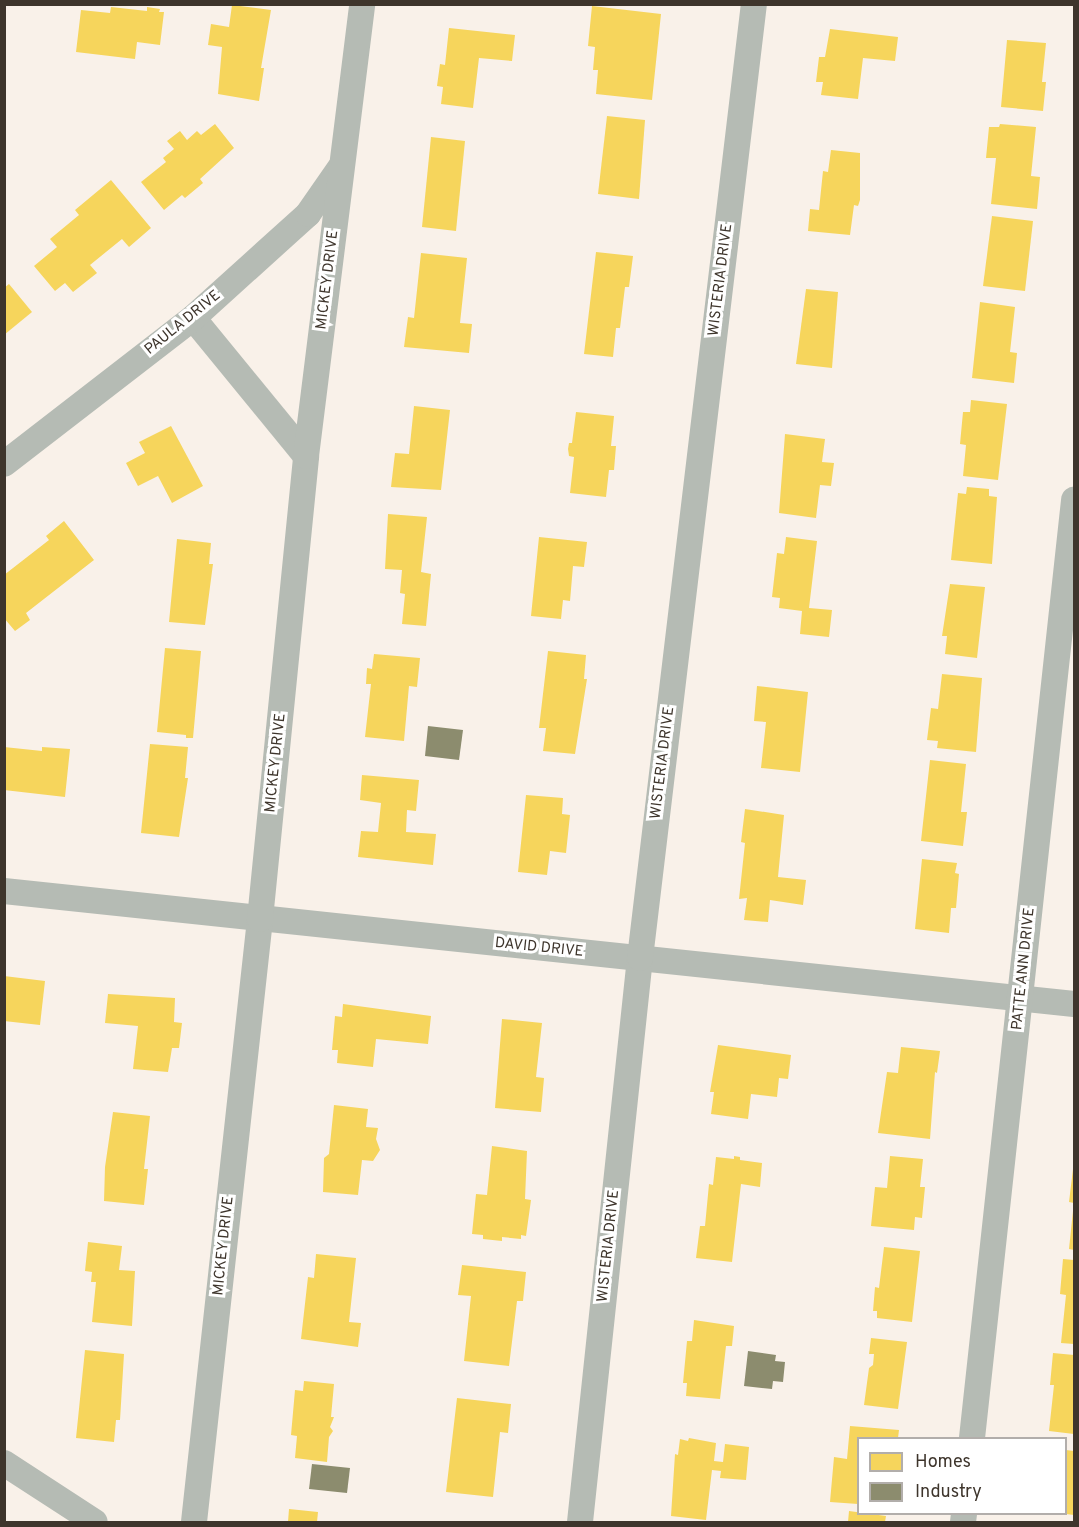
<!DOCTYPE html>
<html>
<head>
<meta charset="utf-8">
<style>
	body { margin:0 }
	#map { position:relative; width:1079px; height:1527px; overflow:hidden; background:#f9f1e9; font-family:Overpass,sans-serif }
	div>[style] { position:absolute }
	.homes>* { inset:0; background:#f6d55c }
	.industry>* { inset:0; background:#8c8c6e }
	.minor>* { height:26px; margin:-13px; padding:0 13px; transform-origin:13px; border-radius:13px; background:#b5bbb4 }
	span { translate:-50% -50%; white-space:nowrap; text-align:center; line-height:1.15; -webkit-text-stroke:6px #fff; paint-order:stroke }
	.street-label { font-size:15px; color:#3e352c }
	.frame { position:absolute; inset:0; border:6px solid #3e352c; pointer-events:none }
	.legend { position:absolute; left:857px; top:1437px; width:210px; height:78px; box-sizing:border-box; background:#fff; border:2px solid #b2aeab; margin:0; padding:8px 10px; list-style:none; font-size:18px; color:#3e352c }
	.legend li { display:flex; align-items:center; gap:12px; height:30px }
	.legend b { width:30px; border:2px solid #b2aeab }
</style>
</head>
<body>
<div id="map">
	<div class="homes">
		<div style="clip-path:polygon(232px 5px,271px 10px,261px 68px,264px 68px,259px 101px,218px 94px,222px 47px,208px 45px,211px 24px,229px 27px)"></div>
		<div style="clip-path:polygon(592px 6px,661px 14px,652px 100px,596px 94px,598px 70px,593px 70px,595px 47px,588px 46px)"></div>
		<div style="clip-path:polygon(111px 7px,147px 11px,147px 7px,160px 9px,159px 12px,164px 12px,160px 45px,137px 42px,135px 59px,76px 52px,81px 10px,110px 13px)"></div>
		<div style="clip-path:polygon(449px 28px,515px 35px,512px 61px,479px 58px,473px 108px,441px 104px,443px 87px,437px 86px,440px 64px,445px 65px)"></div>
		<div style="clip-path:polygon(830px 29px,898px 37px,895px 61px,863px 58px,858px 99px,821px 95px,823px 82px,816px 82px,819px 57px,825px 57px)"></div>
		<div style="clip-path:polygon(1007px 40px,1046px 43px,1042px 82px,1046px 82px,1043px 111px,1001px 107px)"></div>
		<div style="clip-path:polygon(607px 116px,645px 120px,639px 199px,598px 194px)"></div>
		<div style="clip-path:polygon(215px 124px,234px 148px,200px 179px,203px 183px,185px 198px,182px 195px,164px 210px,141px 182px,166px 162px,163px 158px,174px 149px,167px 141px,180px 131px,187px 140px,197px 131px,201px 135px)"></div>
		<div style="clip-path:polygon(1000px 124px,1036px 127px,1031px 176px,1040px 177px,1037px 209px,991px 204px,996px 158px,986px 158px,989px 127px,999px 127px)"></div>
		<div style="clip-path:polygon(431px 137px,465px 141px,456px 231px,422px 227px)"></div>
		<div style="clip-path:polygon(831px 150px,860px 153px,860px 200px,858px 206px,854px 205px,850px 235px,808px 231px,810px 209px,819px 210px,823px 171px,828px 172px)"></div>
		<div style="clip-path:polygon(111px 180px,151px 228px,129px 247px,122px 239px,90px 265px,97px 273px,73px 292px,65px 283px,55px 291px,34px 266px,57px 247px,50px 239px,79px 215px,75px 210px)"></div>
		<div style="clip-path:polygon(992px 216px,1033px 221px,1025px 291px,983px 286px)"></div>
		<div style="clip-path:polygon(596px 252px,633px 256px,629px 287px,625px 287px,620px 328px,616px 328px,613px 357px,584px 354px)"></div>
		<div style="clip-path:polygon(421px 253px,467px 258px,460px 323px,472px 324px,469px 353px,404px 347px,408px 317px,414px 318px)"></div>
		<div style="clip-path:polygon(9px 284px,32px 312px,4px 335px,4px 288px)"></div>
		<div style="clip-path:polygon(806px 289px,838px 292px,832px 368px,796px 364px)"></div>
		<div style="clip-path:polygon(980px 302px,1015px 307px,1010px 352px,1017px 353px,1014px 383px,972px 378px)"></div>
		<div style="clip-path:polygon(971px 400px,1007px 404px,998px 480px,963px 476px,966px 445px,960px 444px,963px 412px,970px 412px)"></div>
		<div style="clip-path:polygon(414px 406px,450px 410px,441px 490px,391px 487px,395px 453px,409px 454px)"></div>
		<div style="clip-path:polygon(576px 412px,614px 416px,611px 446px,616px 446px,614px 470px,609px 470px,606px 497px,570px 493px,574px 457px,569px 456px,568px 449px,569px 443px,572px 443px)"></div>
		<div style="clip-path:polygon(171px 426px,203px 486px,172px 503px,158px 476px,138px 486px,126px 463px,145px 453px,139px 442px)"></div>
		<div style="clip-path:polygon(785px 434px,825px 439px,822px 462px,834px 463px,831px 486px,820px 485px,816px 518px,779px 513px)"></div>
		<div style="clip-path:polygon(967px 487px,989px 489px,989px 496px,997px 497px,992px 564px,951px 560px,958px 493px,966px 494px)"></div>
		<div style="clip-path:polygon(388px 514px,427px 517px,421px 572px,431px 574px,426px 626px,402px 624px,405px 594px,400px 593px,402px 570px,385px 569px)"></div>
		<div style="clip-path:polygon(64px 521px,94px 560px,26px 613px,30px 620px,15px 631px,4px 618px,4px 575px,49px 540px,46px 536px)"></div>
		<div style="clip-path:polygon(539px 537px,587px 542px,584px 567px,573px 566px,570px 601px,563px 600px,561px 619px,531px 616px)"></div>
		<div style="clip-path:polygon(786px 537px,817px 541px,809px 608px,832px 610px,829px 637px,800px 634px,802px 611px,779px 608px,780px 598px,772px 597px,777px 553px,784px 554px)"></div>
		<div style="clip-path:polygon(177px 539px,211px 543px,209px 564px,213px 564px,205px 625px,169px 622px)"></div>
		<div style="clip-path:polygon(950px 584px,985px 587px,977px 658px,945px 654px,947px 636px,942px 636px)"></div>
		<div style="clip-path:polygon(165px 648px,201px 651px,193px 738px,186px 738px,186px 735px,157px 732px)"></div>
		<div style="clip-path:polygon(548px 651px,586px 655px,584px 679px,587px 679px,575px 754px,543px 751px,546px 728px,539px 728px)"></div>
		<div style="clip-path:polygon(374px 654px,420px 658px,417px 687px,409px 686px,404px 741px,365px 737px,371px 684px,366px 684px,367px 668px,372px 669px)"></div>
		<div style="clip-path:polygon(942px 674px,982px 678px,976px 752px,937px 748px,938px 741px,927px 740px,931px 708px,938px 709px)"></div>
		<div style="clip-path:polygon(757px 686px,808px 692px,800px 772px,761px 768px,766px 722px,754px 721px)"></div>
		<div style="clip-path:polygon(150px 744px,188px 747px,185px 778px,188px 778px,179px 837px,141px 833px)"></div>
		<div style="clip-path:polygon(4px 747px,42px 751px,42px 747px,70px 749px,65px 797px,4px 790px)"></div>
		<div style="clip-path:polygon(930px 760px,966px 764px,961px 812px,967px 812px,963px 846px,921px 841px)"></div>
		<div style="clip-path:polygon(362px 775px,419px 780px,416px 811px,407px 810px,406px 832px,436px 834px,433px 865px,358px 857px,361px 831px,378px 832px,381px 803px,360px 800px)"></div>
		<div style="clip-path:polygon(526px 795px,563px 798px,562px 814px,570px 815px,566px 853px,550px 851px,547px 875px,518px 872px)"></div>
		<div style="clip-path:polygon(745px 809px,784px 815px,778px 877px,806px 880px,803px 905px,770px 900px,768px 922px,744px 920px,747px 898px,739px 899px,745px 843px,741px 842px)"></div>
		<div style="clip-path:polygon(922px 859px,957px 863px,955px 873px,959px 874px,956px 908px,951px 908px,949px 933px,915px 929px)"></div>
		<div style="clip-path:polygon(4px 976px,45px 981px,40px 1025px,4px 1021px)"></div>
		<div style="clip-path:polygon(108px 994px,175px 998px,174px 1022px,182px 1023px,179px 1048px,172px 1048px,168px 1072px,133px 1069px,138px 1026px,105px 1023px)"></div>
		<div style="clip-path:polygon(343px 1004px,431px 1016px,428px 1044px,376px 1039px,373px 1067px,337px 1063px,338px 1050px,332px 1050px,335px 1016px,342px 1017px)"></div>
		<div style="clip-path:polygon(502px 1019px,542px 1023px,536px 1077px,544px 1078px,541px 1112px,495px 1108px)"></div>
		<div style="clip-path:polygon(718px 1045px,791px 1055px,788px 1079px,779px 1078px,777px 1097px,751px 1094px,748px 1119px,711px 1114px,714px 1092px,710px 1092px)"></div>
		<div style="clip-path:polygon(901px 1047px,940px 1051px,937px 1073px,935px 1072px,930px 1139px,878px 1133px,887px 1072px,898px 1073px)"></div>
		<div style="clip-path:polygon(334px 1105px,368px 1109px,366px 1127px,378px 1128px,376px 1139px,380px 1150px,373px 1161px,362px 1160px,358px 1195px,323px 1192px,324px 1158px,329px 1154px)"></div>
		<div style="clip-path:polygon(113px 1112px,150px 1116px,144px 1169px,148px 1169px,144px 1205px,104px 1201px,105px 1167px)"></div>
		<div style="clip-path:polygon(492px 1146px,527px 1151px,525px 1199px,531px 1200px,526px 1236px,521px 1235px,521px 1239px,502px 1237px,502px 1241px,483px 1239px,483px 1235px,472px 1234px,476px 1194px,487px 1195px)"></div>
		<div style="clip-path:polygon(734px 1156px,740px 1157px,740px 1160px,762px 1163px,760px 1187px,741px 1184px,732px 1262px,696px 1258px,700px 1226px,705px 1226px,709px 1184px,713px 1185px,716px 1157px,734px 1159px)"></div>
		<div style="clip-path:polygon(890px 1156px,923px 1159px,920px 1187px,925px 1187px,922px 1218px,915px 1217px,914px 1230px,871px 1226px,875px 1187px,887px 1188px)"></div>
		<div style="clip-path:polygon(1073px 1169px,1074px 1169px,1074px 1203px,1069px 1202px)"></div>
		<div style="clip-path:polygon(1073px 1211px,1074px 1211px,1074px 1250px,1069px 1249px)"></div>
		<div style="clip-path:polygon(88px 1242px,122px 1246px,119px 1270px,135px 1271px,132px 1326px,92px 1322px,96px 1282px,91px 1282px,92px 1272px,85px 1271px)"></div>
		<div style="clip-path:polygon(884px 1247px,920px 1251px,912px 1322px,877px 1318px,877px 1311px,873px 1311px,875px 1287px,879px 1288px)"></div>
		<div style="clip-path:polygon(316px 1254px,356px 1258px,349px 1322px,361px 1323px,358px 1347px,301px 1339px,308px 1277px,314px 1278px)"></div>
		<div style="clip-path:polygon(1063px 1259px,1074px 1260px,1074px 1344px,1061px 1343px,1066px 1295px,1060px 1294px)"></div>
		<div style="clip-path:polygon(462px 1265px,526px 1272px,523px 1301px,517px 1301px,509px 1366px,464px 1361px,471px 1296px,458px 1295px)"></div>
		<div style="clip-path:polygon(694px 1320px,734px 1326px,732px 1346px,726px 1346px,720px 1399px,686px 1396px,687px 1383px,683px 1383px,687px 1341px,692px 1341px)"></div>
		<div style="clip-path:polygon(871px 1338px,907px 1342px,898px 1409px,864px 1405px,869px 1368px,873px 1365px,874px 1354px,869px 1354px)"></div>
		<div style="clip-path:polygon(85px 1350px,124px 1354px,120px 1420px,116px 1420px,114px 1442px,76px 1438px)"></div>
		<div style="clip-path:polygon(1053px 1353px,1074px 1355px,1074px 1434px,1049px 1431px,1054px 1385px,1050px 1385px)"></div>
		<div style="clip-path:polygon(304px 1381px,334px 1384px,331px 1417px,334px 1417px,330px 1427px,333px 1431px,329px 1437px,327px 1462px,295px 1458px,297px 1436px,291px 1435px,295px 1390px,303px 1391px)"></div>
		<div style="clip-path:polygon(457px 1398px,511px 1404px,508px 1433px,500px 1432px,493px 1497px,446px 1492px)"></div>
		<div style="clip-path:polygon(850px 1426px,899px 1430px,898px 1438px,858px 1438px,858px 1504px,830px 1502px,834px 1457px,847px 1459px)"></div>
		<div style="clip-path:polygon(689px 1438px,716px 1443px,714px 1461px,723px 1462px,725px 1444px,749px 1447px,746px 1480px,720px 1478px,721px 1471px,712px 1470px,706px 1520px,671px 1516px,675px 1454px,678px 1455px,680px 1439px,688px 1441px)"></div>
		<div style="clip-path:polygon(1066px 1450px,1074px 1451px,1074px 1515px,1066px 1514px)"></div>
		<div style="clip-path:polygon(289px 1509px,318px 1512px,317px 1522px,288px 1522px)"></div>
		<div style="clip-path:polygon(849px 1511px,886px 1516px,885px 1522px,848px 1522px)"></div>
	</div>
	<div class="industry">
		<div style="clip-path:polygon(428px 726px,463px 730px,459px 760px,425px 756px)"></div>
		<div style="clip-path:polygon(748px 1351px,776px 1355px,775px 1361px,785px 1362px,783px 1382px,773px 1381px,772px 1389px,744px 1386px)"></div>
		<div style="clip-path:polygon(312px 1464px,350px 1468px,347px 1493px,309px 1489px)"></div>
	</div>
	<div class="minor">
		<div style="left:193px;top:318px;width:178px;rotate:50.7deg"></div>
		<div style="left:4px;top:464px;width:239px;rotate:-37.7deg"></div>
		<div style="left:193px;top:318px;width:155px;rotate:-42.1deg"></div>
		<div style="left:308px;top:214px;width:56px;rotate:-55.2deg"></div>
		<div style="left:4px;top:891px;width:1076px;rotate:6.03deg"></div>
		<div style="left:972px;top:1438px;width:944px;rotate:-83.79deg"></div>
		<div style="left:4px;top:1463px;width:108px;rotate:33deg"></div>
		<div style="left:194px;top:1522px;width:607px;rotate:-83.75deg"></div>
		<div style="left:260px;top:919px;width:465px;rotate:-84.3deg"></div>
		<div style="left:306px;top:456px;width:455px;rotate:-82.9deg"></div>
		<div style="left:580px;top:1522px;width:567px;rotate:-83.93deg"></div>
		<div style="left:640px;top:958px;width:961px;rotate:-83.19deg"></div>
		<div style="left:963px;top:1522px;width:8px;rotate:-83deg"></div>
	</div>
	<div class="street-label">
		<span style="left:328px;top:280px;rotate:-83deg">MICKEY DRIVE</span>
		<span style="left:721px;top:280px;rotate:-83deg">WISTERIA DRIVE</span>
		<span style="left:183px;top:323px;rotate:-39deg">PAULA DRIVE</span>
		<span style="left:276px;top:763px;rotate:-84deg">MICKEY DRIVE</span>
		<span style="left:663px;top:763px;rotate:-83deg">WISTERIA DRIVE</span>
		<span style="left:539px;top:948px;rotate:6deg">DAVID DRIVE</span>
		<span style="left:1024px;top:969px;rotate:-84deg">PATTE ANN DRIVE</span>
		<span style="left:224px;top:1246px;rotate:-84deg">MICKEY DRIVE</span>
		<span style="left:609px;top:1246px;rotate:-84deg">WISTERIA DRIVE</span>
	</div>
	<div class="frame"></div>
	<ul class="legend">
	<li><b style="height:16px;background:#f6d55c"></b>Homes</li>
	<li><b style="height:16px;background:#8c8c6e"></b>Industry</li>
	</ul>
</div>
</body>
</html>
